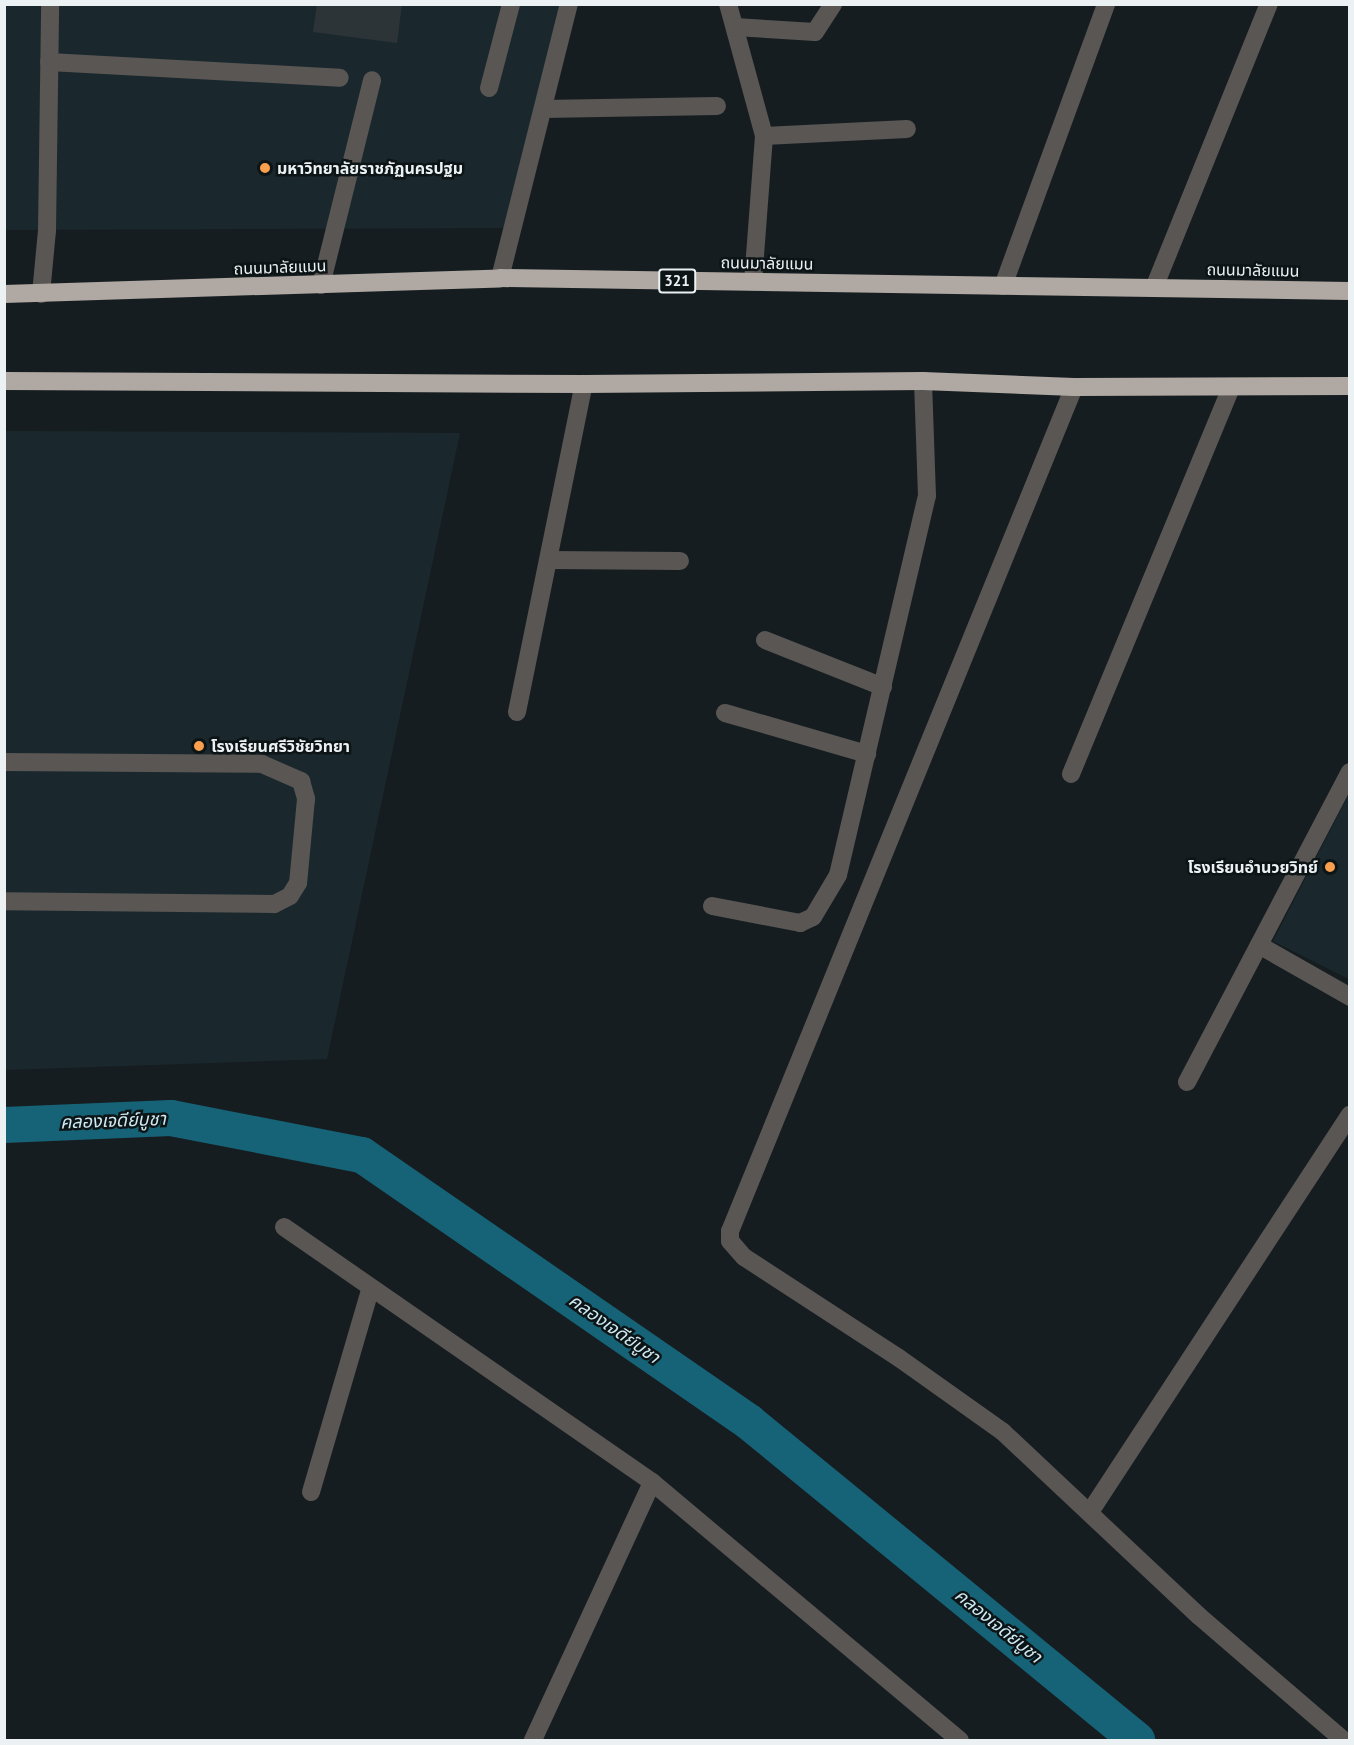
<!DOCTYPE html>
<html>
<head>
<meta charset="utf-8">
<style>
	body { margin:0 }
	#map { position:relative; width:1354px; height:1745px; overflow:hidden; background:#161d20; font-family:"PT Sans","Noto Sans Thai",sans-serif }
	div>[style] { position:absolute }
	.built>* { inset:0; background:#1a282d }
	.canal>* { height:36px; margin:-18px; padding:0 18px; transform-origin:18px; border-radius:18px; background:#166378 }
	.building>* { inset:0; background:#2c3437 }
	.minor>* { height:18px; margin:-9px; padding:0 9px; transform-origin:9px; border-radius:9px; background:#595654 }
	.highway>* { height:18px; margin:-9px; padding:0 9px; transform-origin:9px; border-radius:9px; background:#b0a8a2 }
	.dots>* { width:16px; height:16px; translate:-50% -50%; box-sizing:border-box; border:3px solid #0d1416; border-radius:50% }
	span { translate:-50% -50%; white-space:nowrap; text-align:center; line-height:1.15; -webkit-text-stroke:5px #0d1416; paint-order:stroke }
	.shield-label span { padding:2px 4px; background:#0d1416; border:2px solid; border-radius:4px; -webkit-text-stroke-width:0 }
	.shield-label { font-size:15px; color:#ecf1f3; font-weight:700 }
	.poi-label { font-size:16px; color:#ecf1f3; font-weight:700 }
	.left { translate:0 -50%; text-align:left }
	.right { translate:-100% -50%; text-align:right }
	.street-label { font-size:16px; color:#ecf1f3 }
	.water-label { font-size:18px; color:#ceeaf4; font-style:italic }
	.frame { position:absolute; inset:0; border:6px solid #ecf1f3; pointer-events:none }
</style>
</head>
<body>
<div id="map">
	<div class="built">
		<div style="clip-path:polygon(4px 5px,567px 5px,509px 228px,5px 230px)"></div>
		<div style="clip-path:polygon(4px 431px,460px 433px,327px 1059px,5px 1070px)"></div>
		<div style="clip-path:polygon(1349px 794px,1349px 979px,1273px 941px)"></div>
	</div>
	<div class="canal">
		<div style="left:4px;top:1125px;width:167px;rotate:-2.4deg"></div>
		<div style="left:171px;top:1118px;width:195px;rotate:11deg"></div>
		<div style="left:362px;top:1155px;width:470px;rotate:34.6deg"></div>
		<div style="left:749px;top:1422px;width:502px;rotate:39.34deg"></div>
	</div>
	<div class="building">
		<div style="clip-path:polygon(317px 4px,402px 4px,397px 43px,313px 32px)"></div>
	</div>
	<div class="minor">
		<div style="left:728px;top:4px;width:137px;rotate:74.7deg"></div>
		<div style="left:764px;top:136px;width:146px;rotate:94.3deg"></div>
		<div style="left:735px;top:27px;width:80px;rotate:3.6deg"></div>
		<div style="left:815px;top:32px;width:33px;rotate:-57deg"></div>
		<div style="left:49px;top:62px;width:291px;rotate:3.1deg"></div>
		<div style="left:489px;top:88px;width:87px;rotate:-75.3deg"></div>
		<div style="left:543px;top:109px;width:174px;rotate:-1deg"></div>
		<div style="left:764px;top:136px;width:143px;rotate:-2.8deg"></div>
		<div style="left:500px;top:278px;width:283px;rotate:-75.9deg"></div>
		<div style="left:321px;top:285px;width:211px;rotate:-76deg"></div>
		<div style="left:1003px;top:286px;width:300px;rotate:-69.9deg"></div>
		<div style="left:1154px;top:288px;width:306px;rotate:-68deg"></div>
		<div style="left:41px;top:294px;width:64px;rotate:-84.6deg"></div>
		<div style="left:47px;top:230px;width:226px;rotate:-89.2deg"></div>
		<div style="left:1074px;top:387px;width:911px;rotate:112.17deg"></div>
		<div style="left:730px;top:1231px;width:10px;rotate:90deg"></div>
		<div style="left:730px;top:1241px;width:21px;rotate:49deg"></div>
		<div style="left:744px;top:1257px;width:185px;rotate:33.1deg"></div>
		<div style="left:899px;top:1358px;width:128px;rotate:35.4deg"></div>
		<div style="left:1003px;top:1432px;width:269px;rotate:43.2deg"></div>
		<div style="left:1199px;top:1616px;width:190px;rotate:40.7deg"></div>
		<div style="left:549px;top:560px;width:131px;rotate:0.4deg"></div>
		<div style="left:765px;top:640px;width:127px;rotate:21.7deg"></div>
		<div style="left:517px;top:712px;width:335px;rotate:-78.5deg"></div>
		<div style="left:725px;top:713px;width:148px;rotate:16.1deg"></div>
		<div style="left:4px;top:762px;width:258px;rotate:0.4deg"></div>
		<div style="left:262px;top:764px;width:43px;rotate:23.6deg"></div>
		<div style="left:301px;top:781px;width:19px;rotate:74deg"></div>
		<div style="left:306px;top:799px;width:84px;rotate:95.4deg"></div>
		<div style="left:298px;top:883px;width:15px;rotate:122deg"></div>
		<div style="left:290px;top:896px;width:18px;rotate:153deg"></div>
		<div style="left:274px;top:904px;width:270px;rotate:-179.4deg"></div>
		<div style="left:1071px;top:774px;width:419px;rotate:-67.5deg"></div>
		<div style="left:712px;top:906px;width:90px;rotate:10.9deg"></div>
		<div style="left:800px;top:923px;width:14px;rotate:-25deg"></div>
		<div style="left:813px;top:917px;width:49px;rotate:-59.2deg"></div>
		<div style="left:838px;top:875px;width:389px;rotate:-76.8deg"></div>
		<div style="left:927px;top:496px;width:115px;rotate:-92deg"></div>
		<div style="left:1259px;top:945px;width:105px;rotate:29.7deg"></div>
		<div style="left:1187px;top:1082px;width:350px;rotate:-62.3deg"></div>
		<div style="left:284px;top:1227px;width:448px;rotate:34.7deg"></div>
		<div style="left:652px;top:1482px;width:402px;rotate:40deg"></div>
		<div style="left:311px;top:1492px;width:210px;rotate:-73.7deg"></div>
		<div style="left:1090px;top:1512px;width:475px;rotate:-56.8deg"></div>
		<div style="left:533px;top:1740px;width:284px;rotate:-65.2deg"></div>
	</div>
	<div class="highway">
		<div style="left:4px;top:294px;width:496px;rotate:-1.8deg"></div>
		<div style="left:500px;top:278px;width:850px;rotate:0.88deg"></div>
		<div style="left:4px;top:381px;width:580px;rotate:0.3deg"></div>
		<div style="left:584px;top:384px;width:339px;rotate:-0.5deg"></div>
		<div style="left:923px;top:381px;width:151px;rotate:2.3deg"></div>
		<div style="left:1074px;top:387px;width:276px;rotate:-0.2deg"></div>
	</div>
	<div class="dots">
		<div style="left:265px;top:168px;background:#fa9f4e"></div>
		<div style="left:199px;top:746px;background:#fa9f4e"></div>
		<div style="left:1330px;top:867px;background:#fa9f4e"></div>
	</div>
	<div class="shield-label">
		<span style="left:677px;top:281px">321</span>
	</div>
	<div class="poi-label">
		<span class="left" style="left:277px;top:168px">มหาวิทยาลัยราชภัฏนครปฐม</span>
		<span class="left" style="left:211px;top:746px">โรงเรียนศรีวิชัยวิทยา</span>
		<span class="right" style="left:1318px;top:867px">โรงเรียนอำนวยวิทย์</span>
	</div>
	<div class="street-label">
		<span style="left:767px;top:263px;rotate:1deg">ถนนมาลัยแมน</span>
		<span style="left:280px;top:267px;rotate:-2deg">ถนนมาลัยแมน</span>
		<span style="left:1253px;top:270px;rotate:1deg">ถนนมาลัยแมน</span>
	</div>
	<div class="water-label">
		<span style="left:113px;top:1121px;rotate:-2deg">คลองเจดีย์บูชา</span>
		<span style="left:614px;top:1329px;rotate:35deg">คลองเจดีย์บูชา</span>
		<span style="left:998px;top:1626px;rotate:39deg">คลองเจดีย์บูชา</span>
	</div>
	<div class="frame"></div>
</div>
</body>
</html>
